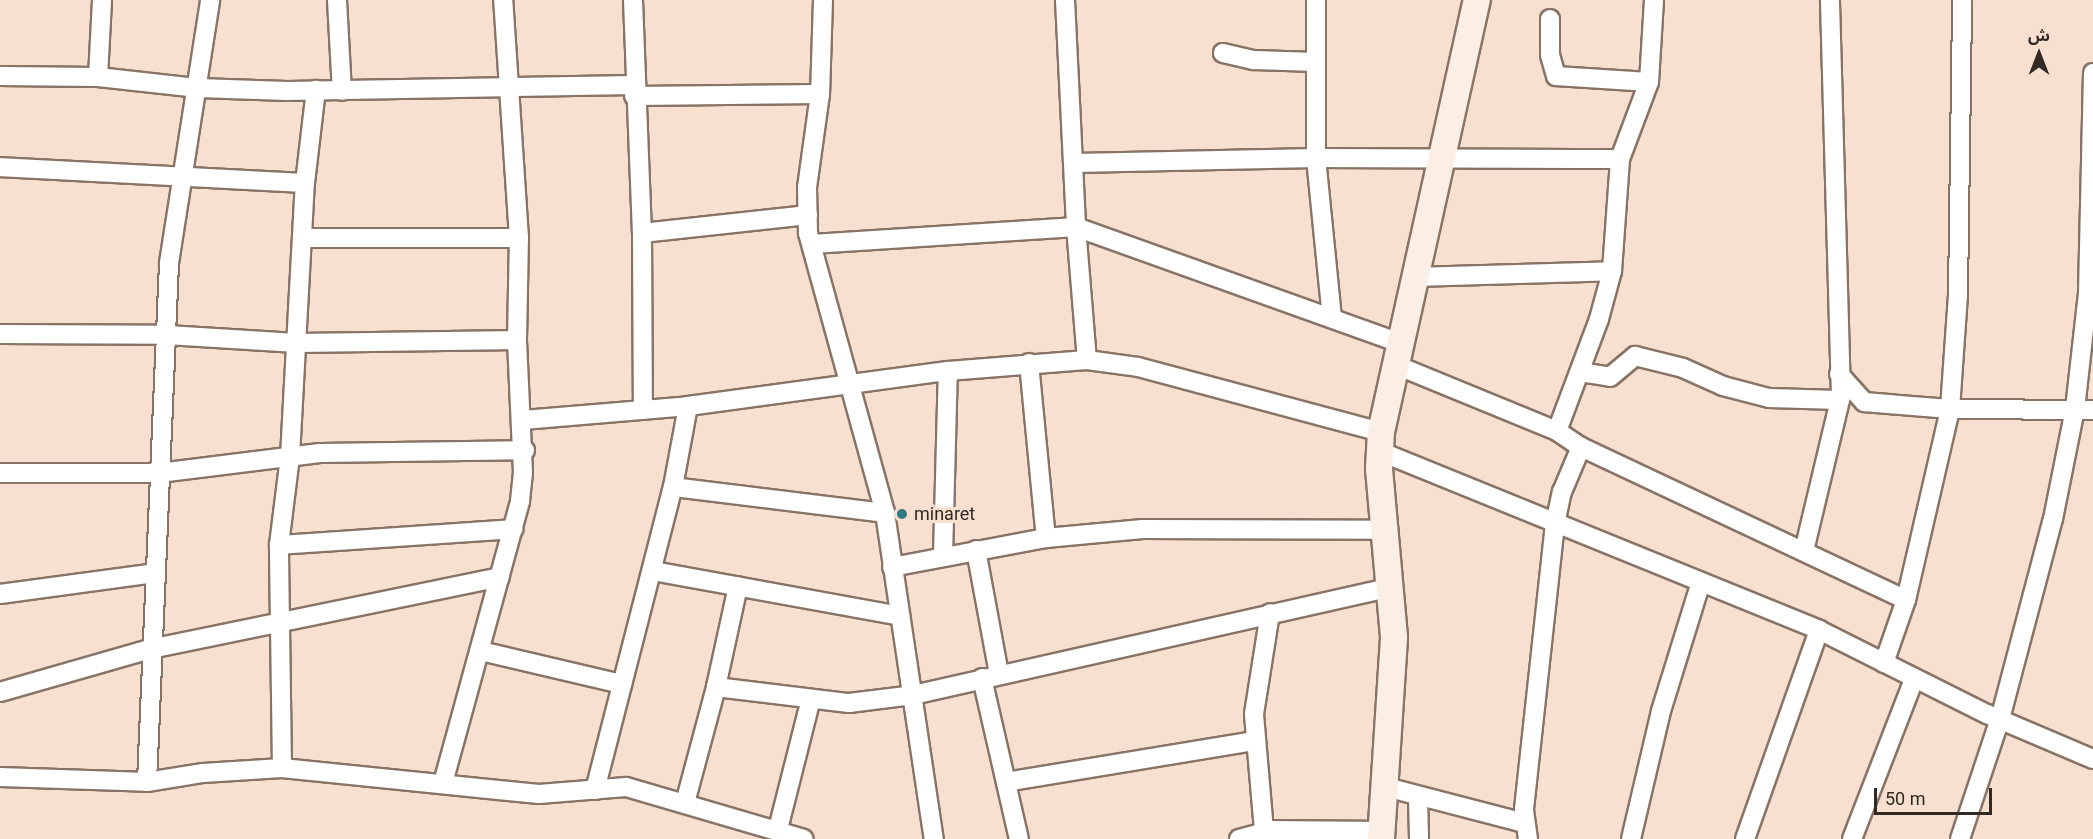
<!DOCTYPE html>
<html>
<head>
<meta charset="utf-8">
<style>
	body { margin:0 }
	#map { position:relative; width:2093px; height:839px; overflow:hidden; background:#f8e0d0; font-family:Roboto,"Noto Sans Arabic",sans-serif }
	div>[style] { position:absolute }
	.roads { filter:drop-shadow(2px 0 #887466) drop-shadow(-2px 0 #887466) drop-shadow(0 2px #887466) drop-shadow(0 -2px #887466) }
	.street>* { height:18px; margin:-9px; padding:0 9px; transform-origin:9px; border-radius:9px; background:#fff }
	.secondary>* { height:26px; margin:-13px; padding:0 13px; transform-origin:13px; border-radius:13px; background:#fbeee4 }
	.dots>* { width:16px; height:16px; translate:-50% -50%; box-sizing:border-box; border:3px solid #f8e0d0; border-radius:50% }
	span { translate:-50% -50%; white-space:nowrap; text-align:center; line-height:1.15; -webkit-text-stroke:6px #f8e0d0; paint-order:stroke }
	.poi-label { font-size:18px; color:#312923 }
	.left { translate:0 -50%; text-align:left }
	.north { position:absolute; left:2009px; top:24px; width:60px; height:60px; -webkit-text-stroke:4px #f8e0d0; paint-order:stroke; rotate:0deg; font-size:16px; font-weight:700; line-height:24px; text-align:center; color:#312923 }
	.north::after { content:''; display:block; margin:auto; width:21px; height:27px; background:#312923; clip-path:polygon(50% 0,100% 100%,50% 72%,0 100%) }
	.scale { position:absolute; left:1874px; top:788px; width:118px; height:27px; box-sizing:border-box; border:3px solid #312923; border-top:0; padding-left:8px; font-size:18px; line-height:21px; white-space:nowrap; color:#312923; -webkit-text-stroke:4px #f8e0d0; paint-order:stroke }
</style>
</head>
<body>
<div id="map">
	<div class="roads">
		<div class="street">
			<div style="left:337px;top:0;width:91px;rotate:86.9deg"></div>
			<div style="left:633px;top:0;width:233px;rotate:87.8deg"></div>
			<div style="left:642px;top:233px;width:177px;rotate:89.7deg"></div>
			<div style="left:823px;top:0;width:94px;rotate:91.8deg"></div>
			<div style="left:820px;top:94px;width:95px;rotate:97.9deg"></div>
			<div style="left:807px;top:188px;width:45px;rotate:88.7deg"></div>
			<div style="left:808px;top:233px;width:290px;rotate:74.6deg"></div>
			<div style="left:885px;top:513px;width:330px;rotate:81.5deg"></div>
			<div style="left:1065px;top:0;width:227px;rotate:87.2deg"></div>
			<div style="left:1076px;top:227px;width:133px;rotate:85.3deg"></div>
			<div style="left:1316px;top:0;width:158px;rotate:90deg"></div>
			<div style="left:1316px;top:158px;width:161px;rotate:84.3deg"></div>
			<div style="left:1550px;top:19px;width:36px;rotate:90deg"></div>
			<div style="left:1550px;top:55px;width:22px;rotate:74deg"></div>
			<div style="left:1556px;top:76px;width:93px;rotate:3.7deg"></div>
			<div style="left:1223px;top:53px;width:32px;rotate:13deg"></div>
			<div style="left:1254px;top:60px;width:62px;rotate:1.8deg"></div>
			<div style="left:0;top:76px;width:98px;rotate:0.6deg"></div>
			<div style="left:98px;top:77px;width:101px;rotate:6.3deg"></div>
			<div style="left:198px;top:88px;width:89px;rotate:1.9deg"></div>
			<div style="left:287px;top:91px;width:347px;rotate:-1deg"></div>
			<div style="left:98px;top:77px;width:77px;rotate:-87deg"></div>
			<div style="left:634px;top:96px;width:186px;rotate:-0.6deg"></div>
			<div style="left:1075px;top:163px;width:241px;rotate:-1.2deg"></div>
			<div style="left:1316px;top:158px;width:304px;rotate:0.2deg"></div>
			<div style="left:0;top:167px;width:305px;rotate:3deg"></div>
			<div style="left:642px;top:233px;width:167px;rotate:-6.2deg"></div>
			<div style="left:304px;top:238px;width:215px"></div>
			<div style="left:812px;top:244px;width:265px;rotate:-3.7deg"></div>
			<div style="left:1076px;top:227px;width:344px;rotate:19.7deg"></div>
			<div style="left:1415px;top:277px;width:197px;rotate:-1.7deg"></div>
			<div style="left:0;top:334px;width:167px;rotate:0.3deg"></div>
			<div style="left:167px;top:335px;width:130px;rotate:3.5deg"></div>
			<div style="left:297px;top:343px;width:220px;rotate:-0.8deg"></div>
			<div style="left:1029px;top:363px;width:176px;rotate:84.5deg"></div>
			<div style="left:1396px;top:365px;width:174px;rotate:22.3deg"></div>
			<div style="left:1557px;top:431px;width:29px;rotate:34deg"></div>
			<div style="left:1581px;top:447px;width:359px;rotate:25.2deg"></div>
			<div style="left:1580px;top:372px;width:30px;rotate:9deg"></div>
			<div style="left:1610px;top:377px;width:33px;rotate:-40deg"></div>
			<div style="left:1635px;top:356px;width:49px;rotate:14deg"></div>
			<div style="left:1683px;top:368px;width:44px;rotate:24.2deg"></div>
			<div style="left:1723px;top:386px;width:48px;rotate:14.6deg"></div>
			<div style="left:1769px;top:398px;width:71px;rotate:1.6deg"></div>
			<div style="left:1839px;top:374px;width:38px;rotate:48deg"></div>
			<div style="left:1864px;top:402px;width:86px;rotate:4.7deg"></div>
			<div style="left:1950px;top:409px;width:143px;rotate:0.4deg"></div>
			<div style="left:523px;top:420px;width:166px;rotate:-4.8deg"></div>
			<div style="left:688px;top:406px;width:262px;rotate:-7.7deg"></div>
			<div style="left:948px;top:371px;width:139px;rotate:-4.5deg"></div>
			<div style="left:1087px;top:360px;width:51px;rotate:7.8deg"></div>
			<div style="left:1138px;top:367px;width:252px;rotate:15deg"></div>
			<div style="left:1557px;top:431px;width:120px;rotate:-69.4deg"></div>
			<div style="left:1599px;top:319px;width:50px;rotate:-74.8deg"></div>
			<div style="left:1612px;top:271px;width:112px;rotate:-85.9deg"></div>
			<div style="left:1620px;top:159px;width:82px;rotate:-69.4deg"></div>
			<div style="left:1649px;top:82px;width:82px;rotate:-86.5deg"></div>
			<div style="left:1379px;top:451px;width:475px;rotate:22.1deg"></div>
			<div style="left:1819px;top:630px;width:188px;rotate:26.6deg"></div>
			<div style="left:1987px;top:714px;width:115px;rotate:23deg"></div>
			<div style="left:0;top:473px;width:159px"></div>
			<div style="left:159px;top:473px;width:162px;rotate:-7.1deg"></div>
			<div style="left:320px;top:453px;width:205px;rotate:-0.8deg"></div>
			<div style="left:673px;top:487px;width:214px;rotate:7deg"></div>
			<div style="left:279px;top:545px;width:235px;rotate:-3.9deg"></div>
			<div style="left:976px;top:550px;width:126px;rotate:79.5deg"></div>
			<div style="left:1804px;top:551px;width:159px;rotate:-76.6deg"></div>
			<div style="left:1841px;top:396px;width:396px;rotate:-91.6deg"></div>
			<div style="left:943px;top:556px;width:185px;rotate:-88.5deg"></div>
			<div style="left:892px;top:567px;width:157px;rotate:-10.7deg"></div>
			<div style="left:1046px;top:538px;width:97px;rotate:-5.3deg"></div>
			<div style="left:1143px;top:529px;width:243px;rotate:0.2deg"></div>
			<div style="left:653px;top:571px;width:251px;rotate:10.3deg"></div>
			<div style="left:0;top:594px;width:156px;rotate:-7.7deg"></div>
			<div style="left:481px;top:651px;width:145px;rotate:13.2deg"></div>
			<div style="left:1884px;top:663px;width:67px;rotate:-70.8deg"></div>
			<div style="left:1906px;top:600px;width:196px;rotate:-77deg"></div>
			<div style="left:1950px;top:409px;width:115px;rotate:-86deg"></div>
			<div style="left:1958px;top:294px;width:294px;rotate:-89.2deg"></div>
			<div style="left:982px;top:678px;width:165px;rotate:77.1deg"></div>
			<div style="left:716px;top:687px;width:134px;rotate:6.9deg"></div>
			<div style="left:849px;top:703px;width:64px;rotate:-7.1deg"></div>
			<div style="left:913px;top:695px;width:490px;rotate:-12.7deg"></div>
			<div style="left:0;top:692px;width:156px;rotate:-16deg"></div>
			<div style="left:150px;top:649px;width:357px;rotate:-11.6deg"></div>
			<div style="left:282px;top:768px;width:223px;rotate:-90.8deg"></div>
			<div style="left:279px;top:545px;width:89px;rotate:-82.9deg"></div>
			<div style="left:290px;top:457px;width:274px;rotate:-86.9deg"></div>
			<div style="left:305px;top:183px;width:94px;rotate:-83.3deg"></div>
			<div style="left:0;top:777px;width:147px;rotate:1.9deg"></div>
			<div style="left:147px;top:782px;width:57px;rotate:-9.1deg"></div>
			<div style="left:203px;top:773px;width:79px;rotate:-3.6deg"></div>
			<div style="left:282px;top:768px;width:258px;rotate:5.8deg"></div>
			<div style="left:539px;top:794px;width:87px;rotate:-4.6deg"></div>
			<div style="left:626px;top:787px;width:185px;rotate:16.3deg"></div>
			<div style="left:147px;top:782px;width:519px;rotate:-87.57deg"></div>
			<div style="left:169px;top:263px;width:266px;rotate:-81.1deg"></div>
			<div style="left:1006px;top:782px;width:251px;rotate:-9.4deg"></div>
			<div style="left:443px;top:783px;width:292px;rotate:-74.7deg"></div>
			<div style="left:520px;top:501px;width:28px;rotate:-84deg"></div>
			<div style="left:523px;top:473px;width:133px;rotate:-92.6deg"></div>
			<div style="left:517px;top:340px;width:102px;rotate:-88.9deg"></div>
			<div style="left:519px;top:238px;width:239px;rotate:-93.8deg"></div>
			<div style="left:1386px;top:787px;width:143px;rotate:14.6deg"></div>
			<div style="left:595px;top:790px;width:313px;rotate:-75.6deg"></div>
			<div style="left:673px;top:487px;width:82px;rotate:-79.5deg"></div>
			<div style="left:1418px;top:797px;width:42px;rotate:88.6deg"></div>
			<div style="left:685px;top:803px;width:120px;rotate:-75deg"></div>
			<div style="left:716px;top:687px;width:103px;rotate:-77.7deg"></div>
			<div style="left:778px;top:829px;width:134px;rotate:-75.8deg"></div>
			<div style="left:1264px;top:831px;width:117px;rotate:-94.9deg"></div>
			<div style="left:1254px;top:714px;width:102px;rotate:-81deg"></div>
			<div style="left:1239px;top:839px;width:35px;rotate:-15deg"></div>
			<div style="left:1273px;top:830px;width:109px;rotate:0.5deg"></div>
			<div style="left:1528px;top:839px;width:30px;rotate:-98deg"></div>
			<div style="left:1524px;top:809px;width:287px;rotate:-83.8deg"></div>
			<div style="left:1555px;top:524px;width:33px;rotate:-78deg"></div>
			<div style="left:1562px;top:492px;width:49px;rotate:-67.1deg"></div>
			<div style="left:1631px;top:839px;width:131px;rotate:-76.8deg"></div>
			<div style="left:1661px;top:711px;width:132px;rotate:-72.8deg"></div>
			<div style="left:1745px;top:839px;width:222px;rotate:-70.5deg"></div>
			<div style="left:1852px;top:839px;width:172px;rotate:-68.8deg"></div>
			<div style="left:1960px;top:839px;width:126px;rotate:-71.6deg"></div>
			<div style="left:2000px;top:719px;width:207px;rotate:-75.2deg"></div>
			<div style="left:2053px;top:519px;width:112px;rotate:-78.7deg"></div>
			<div style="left:2075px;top:409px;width:117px;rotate:-83.6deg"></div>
			<div style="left:2088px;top:293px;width:220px;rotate:-88.7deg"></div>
		</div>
		<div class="secondary">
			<div style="left:1381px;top:839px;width:202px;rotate:-86.3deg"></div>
			<div style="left:1394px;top:637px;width:169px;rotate:-95.1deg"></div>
			<div style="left:1379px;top:469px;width:37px;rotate:-87deg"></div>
			<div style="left:1381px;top:432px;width:443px;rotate:-77.5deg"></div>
		</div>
	</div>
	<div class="dots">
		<div style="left:902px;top:514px;background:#347888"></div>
	</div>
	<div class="poi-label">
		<span class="left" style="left:914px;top:514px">minaret</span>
	</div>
	<div class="north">ش</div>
	<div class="scale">50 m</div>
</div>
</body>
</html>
